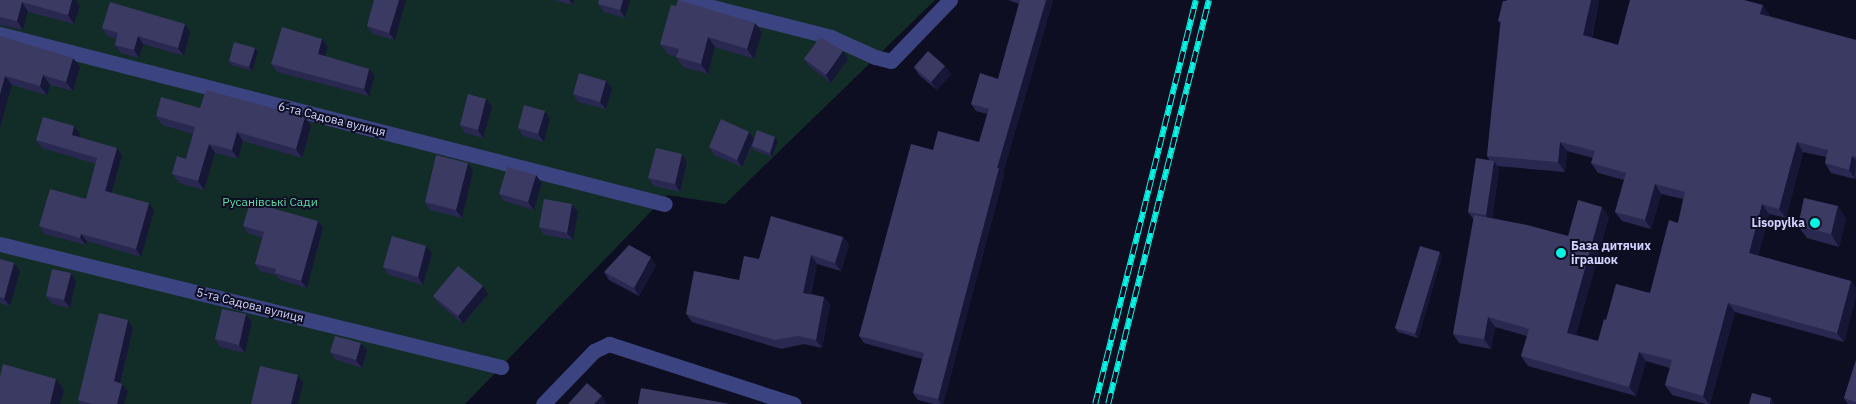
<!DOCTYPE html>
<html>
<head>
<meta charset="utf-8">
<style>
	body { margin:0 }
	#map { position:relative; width:1856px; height:404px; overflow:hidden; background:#0e0e22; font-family:"IBM Plex Sans",sans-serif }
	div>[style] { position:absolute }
	.green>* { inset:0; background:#122c27 }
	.minor>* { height:15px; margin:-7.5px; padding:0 7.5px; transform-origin:7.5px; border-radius:7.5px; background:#3b4480 }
	.rail>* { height:5.5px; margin-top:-2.75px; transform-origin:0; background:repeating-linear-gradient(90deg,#0e0e22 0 11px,#07f4e4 0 22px); box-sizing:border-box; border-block:1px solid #07f4e4 }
	.wall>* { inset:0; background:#292850 }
	.shaded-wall>* { inset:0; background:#161636 }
	.building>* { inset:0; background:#3b3a63 }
	.dots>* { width:14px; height:14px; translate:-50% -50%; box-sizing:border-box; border:2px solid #0e0e22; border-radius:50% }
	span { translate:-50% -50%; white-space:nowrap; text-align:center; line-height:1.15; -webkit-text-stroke:4px #0e0e22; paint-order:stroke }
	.street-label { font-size:12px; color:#d1d3fe }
	.park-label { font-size:12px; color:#5fdca8 }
	.poi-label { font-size:12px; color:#d1d3fe; font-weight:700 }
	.right { translate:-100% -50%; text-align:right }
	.left { translate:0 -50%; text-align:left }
</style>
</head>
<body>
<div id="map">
	<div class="green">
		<div style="clip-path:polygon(0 0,935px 0,725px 204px,667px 195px,465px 404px,0 404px)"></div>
	</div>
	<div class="minor">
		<div style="left:685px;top:0;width:151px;rotate:14.2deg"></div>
		<div style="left:831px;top:37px;width:48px;rotate:24.4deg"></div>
		<div style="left:875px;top:57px;width:16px;rotate:14deg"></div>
		<div style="left:891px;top:61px;width:85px;rotate:-46deg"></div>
		<div style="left:0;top:34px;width:686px;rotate:14.34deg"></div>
		<div style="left:0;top:244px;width:516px;rotate:13.79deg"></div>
		<div style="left:543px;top:404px;width:74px;rotate:-46.1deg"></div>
		<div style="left:594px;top:351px;width:17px;rotate:-25deg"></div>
		<div style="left:609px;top:344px;width:194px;rotate:18deg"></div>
	</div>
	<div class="rail">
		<div style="left:1095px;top:404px;width:416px;rotate:-76deg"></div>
		<div style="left:1108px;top:404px;width:416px;rotate:-76deg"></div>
	</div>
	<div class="wall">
		<div style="clip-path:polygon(0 0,76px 0,80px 6px,74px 24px,28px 12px,23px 30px,0 25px)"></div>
		<div style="clip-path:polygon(374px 0,406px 0,395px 40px,373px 34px,367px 26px)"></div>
		<div style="clip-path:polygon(556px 0,574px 0,573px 5px,557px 1px)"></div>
		<div style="clip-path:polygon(599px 0,630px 0,625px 18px,604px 12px,598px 4px)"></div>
		<div style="clip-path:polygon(1008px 0,1053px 0,1003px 173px,1004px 175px,943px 404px,934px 404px,918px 400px,913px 393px,922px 359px,864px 343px,859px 336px,933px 150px,979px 142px,987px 114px,976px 111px,971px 104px,998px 79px,1019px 4px)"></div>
		<div style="clip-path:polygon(evenodd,1599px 0,1592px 38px,1618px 45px,1769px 14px,1769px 16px,1856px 40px,1856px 177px,1855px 179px,1831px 173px,1825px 163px,1826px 157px,1803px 152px,1786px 218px,1769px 214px,1758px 256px,1851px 281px,1856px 288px,1856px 296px,1844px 342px,1735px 312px,1710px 404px,1706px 404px,1672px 395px,1665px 385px,1670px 368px,1646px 361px,1636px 396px,1528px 366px,1521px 356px,1527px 336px,1495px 327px,1491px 349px,1459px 343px,1453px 334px,1474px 220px,1468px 212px,1490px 161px,1487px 156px,1500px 23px,1498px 21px,1506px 1px,1599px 0,1567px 151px,1593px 158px,1591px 163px,1598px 173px,1624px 180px,1615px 212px,1622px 221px,1651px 229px,1661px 194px,1683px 199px,1678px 223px,1650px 293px,1606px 320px,1598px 341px,1576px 335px,1609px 216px,1568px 236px,1492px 218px,1499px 169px,1497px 166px,1565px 172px,1567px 151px)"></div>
		<div style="clip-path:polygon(755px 23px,762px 33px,754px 59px,715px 47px,708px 74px,683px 67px,676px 57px,668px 54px,660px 44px)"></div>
		<div style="clip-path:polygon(185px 24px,190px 32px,184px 56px,143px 44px,139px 58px,121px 53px,115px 45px,117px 39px,107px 36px,102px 28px)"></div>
		<div style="clip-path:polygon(0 36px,80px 67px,73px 91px,50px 85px,47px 95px,12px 85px,0 127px)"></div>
		<div style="clip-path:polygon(322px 39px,328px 47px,325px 56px,369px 69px,375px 76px,369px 96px,277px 72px,271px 64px)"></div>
		<div style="clip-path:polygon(255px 48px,258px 52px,252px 71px,231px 65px,229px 61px)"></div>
		<div style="clip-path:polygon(804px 59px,848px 59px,831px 83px,810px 67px)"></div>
		<div style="clip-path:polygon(945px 66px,951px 74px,937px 90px,919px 75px,914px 67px)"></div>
		<div style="clip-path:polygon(612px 88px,606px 109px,578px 102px,573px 94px)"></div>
		<div style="clip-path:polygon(492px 107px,483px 138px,465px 133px,460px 125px)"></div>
		<div style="clip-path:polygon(200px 108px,311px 126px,302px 158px,243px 141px,238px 159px,215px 153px,204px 190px,179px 183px,172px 174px,186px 159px,193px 134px,162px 125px,156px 116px)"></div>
		<div style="clip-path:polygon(545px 111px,550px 119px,544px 142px,523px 136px,518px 128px)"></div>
		<div style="clip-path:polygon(74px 126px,80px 134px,79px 137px,122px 156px,112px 193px,154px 211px,141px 257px,87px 241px,86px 245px,45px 234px,39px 226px,86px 199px,96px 164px,42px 148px,36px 140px)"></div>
		<div style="clip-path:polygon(775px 137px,778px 141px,772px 157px,754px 150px,752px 146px,742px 167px,714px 155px,709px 147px,754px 139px)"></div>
		<div style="clip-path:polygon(682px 154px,687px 162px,680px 192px,654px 186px,648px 178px)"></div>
		<div style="clip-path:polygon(473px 171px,462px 218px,430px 210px,425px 202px)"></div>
		<div style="clip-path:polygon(542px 183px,534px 210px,504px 201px,499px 194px)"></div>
		<div style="clip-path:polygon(572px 204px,578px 212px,573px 240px,544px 235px,539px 227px)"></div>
		<div style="clip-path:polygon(1846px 218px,1839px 247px,1807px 238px,1798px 226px)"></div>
		<div style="clip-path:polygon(318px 221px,323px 228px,307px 288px,280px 280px,276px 275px,260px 271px,255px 264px,262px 238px,248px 233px,243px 226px)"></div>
		<div style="clip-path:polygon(843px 237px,849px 245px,841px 271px,817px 264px,811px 294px,824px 297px,830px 305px,822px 348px,804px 344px,781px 349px,692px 322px,686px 314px,739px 280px,759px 259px)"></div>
		<div style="clip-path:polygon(432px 253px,423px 285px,389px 275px,383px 267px)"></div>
		<div style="clip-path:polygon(1442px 256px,1418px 338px,1398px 332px,1395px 328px)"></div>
		<div style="clip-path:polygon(0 259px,14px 263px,20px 271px,10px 306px,0 303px)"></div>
		<div style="clip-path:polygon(656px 265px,639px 296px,609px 280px,604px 272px)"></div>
		<div style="clip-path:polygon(71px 273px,76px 281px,70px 308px,52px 304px,46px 296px)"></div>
		<div style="clip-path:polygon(488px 294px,463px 324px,439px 304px,433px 296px)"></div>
		<div style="clip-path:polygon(246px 314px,252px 322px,245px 353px,220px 347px,215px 339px)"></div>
		<div style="clip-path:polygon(128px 320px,133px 328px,121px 383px,128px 391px,124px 404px,80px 404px,78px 400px)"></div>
		<div style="clip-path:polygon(367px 351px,362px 368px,336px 360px,330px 352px)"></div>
		<div style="clip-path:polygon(1856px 360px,1856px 404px,1848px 404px,1844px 398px)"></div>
	</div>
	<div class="shaded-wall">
		<div style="clip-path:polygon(72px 0,76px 0,80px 6px,74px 24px,68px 15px)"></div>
		<div style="clip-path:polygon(399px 0,406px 0,395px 40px,389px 33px)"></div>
		<div style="clip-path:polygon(570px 0,574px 0,573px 5px,570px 1px)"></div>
		<div style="clip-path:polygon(623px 0,630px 0,625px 18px,620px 10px)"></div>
		<div style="clip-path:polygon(1046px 0,1053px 0,1003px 173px,1004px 175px,943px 404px,941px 404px,938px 399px,997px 168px)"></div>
		<div style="clip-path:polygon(1591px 0,1599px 0,1590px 45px,1583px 35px)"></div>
		<div style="clip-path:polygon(22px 2px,28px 12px,23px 30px,17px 21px)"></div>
		<div style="clip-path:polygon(1763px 5px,1769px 14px,1767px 24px,1760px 14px)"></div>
		<div style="clip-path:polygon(755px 23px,762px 33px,754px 59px,747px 49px)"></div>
		<div style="clip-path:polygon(185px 24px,190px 32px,184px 56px,178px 48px)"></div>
		<div style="clip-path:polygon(138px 36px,143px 44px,139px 58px,134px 50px)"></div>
		<div style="clip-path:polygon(708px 37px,715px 47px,708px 74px,701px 64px)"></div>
		<div style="clip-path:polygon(322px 39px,328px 47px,323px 62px,318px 54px)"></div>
		<div style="clip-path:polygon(255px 48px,258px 52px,252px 71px,249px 67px)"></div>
		<div style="clip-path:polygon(843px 51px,848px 59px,831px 83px,826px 75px)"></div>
		<div style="clip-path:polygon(73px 58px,80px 67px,73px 91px,66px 82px)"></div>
		<div style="clip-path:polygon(945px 66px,951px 74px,937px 90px,931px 82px)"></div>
		<div style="clip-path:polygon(369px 69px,375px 76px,369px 96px,364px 89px)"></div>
		<div style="clip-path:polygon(43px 75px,50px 85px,47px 95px,40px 86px)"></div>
		<div style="clip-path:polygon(5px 76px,12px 85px,0 127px,0 94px)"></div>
		<div style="clip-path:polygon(606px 81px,612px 88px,606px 109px,600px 102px)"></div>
		<div style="clip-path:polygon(486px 99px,492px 107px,483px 138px,478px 130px)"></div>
		<div style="clip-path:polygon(545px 111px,550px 119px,544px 142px,538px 134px)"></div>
		<div style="clip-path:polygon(305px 117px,311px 126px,302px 158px,296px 149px)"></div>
		<div style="clip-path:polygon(74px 126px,80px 134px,77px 143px,72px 135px)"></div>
		<div style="clip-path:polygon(237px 132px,243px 141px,238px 159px,232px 150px)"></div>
		<div style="clip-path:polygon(749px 132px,754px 139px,742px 167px,737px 160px)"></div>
		<div style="clip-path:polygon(775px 137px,778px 141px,772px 157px,770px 153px)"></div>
		<div style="clip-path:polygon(1560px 142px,1567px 151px,1565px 172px,1558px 162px)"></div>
		<div style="clip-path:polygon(1797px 142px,1803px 152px,1786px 218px,1779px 209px)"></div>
		<div style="clip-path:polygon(209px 144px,215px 153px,204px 190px,198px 181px)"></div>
		<div style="clip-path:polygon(117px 148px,122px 156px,110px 199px,105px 191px)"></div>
		<div style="clip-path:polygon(682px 154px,687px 162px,680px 192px,675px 184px)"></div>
		<div style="clip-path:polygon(1852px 156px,1856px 161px,1855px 179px,1849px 170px)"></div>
		<div style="clip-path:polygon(1494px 161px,1499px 169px,1491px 223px,1486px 215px)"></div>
		<div style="clip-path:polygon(468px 163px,473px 171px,462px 218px,456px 210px)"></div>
		<div style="clip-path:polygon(536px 175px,542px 183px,534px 210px,528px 202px)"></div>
		<div style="clip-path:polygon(1655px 184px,1661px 194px,1651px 229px,1645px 220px)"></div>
		<div style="clip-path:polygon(149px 203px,154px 211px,141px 257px,136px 249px)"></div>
		<div style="clip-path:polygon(572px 204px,578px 212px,573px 240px,567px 233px)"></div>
		<div style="clip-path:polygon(1762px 204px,1769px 214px,1756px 263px,1749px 253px)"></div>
		<div style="clip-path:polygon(1838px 206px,1846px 218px,1839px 247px,1831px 234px)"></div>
		<div style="clip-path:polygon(1602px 207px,1609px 216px,1574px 343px,1567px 333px)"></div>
		<div style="clip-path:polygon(318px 221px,323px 228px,307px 288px,301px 281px)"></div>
		<div style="clip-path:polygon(81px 234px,87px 241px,86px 245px,80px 238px)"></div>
		<div style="clip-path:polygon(843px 237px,849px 245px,841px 271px,835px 263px)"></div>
		<div style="clip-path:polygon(426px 246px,432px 253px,423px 285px,418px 277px)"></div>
		<div style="clip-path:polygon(1440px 252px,1442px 256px,1418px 338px,1415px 334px)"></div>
		<div style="clip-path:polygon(811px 255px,817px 264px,809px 301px,803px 293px)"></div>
		<div style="clip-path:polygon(651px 257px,656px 265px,639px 296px,634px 288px)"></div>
		<div style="clip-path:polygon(14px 263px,20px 271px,10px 306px,4px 299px)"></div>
		<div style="clip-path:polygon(71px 273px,76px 281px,70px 308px,64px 300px)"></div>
		<div style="clip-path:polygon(1851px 281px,1856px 288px,1856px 296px,1844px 342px,1837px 333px)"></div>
		<div style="clip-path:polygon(483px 286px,488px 294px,463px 324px,458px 316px)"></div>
		<div style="clip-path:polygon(824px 297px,830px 305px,822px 348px,816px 340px)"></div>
		<div style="clip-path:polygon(1728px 303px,1735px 312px,1710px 404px,1709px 404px,1703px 396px)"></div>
		<div style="clip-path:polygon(246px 314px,252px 322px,245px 353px,239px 345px)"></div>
		<div style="clip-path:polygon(1488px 317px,1495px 327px,1491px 349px,1484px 339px)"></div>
		<div style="clip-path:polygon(128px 320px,133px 328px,119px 389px,114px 381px)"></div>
		<div style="clip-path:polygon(361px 343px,367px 351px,362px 368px,356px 360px)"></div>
		<div style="clip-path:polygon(1639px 352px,1646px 361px,1636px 396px,1629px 387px)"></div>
		<div style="clip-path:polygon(298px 375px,303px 383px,298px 404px,291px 404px)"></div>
		<div style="clip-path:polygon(56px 379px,64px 390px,60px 404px,50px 404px)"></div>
		<div style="clip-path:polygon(122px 384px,128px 391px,124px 404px,117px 404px)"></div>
		<div style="clip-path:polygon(602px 396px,607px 404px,594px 404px)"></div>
		<div style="clip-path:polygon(1771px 398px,1774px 402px,1774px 404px,1770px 404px)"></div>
	</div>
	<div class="building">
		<div style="clip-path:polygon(0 0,72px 0,68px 15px,22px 2px,17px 21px,0 17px)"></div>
		<div style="clip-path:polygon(374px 0,399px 0,389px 33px,367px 26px)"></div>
		<div style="clip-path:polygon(599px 0,623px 0,620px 10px,598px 4px)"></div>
		<div style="clip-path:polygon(678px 0,755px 23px,747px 49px,708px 37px,701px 64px,676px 57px,679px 49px,660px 44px,671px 5px,676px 6px)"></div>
		<div style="clip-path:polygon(1020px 0,1046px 0,997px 168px,999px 168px,938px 399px,913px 393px,924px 353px,859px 336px,911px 144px,933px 150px,938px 131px,979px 142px,989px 109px,971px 104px,980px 73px,998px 79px)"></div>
		<div style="clip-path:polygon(1507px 0,1591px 0,1583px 35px,1618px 45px,1630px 0,1744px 0,1763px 5px,1760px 14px,1856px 40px,1856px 157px,1852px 156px,1849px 170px,1825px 163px,1828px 150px,1797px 142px,1779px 209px,1762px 204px,1749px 253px,1851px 281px,1837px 333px,1728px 303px,1703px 396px,1665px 385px,1672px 360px,1639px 352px,1629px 387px,1521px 356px,1529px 329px,1488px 317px,1484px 339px,1453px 334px,1474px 215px,1527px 225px,1568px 236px,1578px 200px,1602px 207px,1567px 333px,1598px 341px,1604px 319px,1606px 320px,1616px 284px,1650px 293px,1669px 220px,1678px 223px,1685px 192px,1655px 184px,1645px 220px,1615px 212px,1626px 173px,1591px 163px,1595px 151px,1560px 142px,1558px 162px,1487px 156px,1501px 21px,1498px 21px,1503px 1px,1506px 1px)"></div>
		<div style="clip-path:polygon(110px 2px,185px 24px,178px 48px,138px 36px,134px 50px,115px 45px,118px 33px,102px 28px)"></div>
		<div style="clip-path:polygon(282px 27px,322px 39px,318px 54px,369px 69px,364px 89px,271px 64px)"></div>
		<div style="clip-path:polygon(0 36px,73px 58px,66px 82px,43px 75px,40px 86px,5px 76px,0 94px)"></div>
		<div style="clip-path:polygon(820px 37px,843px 51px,826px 75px,804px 59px)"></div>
		<div style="clip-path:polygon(234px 42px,255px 48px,249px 67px,229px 61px)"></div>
		<div style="clip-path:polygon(928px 51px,945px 66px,931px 82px,914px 67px)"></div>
		<div style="clip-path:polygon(579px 73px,606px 81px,600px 102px,573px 94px)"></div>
		<div style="clip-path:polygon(206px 90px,305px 117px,296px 149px,237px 132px,232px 150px,209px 144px,198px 181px,172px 174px,177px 156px,186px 159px,195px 127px,156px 116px,161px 97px,200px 108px)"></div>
		<div style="clip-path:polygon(468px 94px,486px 99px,478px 130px,460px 125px)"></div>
		<div style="clip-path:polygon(524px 105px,545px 111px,538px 134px,518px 128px)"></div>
		<div style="clip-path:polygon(43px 117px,74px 126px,72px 135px,117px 148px,105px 191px,149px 203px,136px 249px,81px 234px,80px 238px,39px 226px,50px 189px,86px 199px,97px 158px,36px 140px)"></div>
		<div style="clip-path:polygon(721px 119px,749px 132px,737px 160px,709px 147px)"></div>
		<div style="clip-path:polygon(757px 130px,775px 137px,770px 153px,752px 146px)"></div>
		<div style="clip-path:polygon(656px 148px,682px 154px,675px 184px,648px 178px)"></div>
		<div style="clip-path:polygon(436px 155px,468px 163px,456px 210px,425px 202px)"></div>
		<div style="clip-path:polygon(1476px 158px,1494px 161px,1486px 215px,1468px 212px)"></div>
		<div style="clip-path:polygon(507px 167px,536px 175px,528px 202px,499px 194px)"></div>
		<div style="clip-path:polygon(1804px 198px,1838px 206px,1831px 234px,1798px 226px)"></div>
		<div style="clip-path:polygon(544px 199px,572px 204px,567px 233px,539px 227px)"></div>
		<div style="clip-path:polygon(250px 202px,318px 221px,301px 281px,275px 273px,276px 269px,255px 264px,264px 232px,243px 226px)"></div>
		<div style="clip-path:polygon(771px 216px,843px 237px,835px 263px,811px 255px,803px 293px,824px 297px,816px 340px,798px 336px,775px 340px,686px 314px,694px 271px,739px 280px,744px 256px,759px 259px)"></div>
		<div style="clip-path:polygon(392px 236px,426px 246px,418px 277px,383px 267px)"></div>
		<div style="clip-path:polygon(629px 245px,651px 257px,634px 288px,604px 272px)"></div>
		<div style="clip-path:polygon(1420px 246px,1440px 252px,1415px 334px,1395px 328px)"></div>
		<div style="clip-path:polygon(0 259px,14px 263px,4px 299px,0 297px)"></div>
		<div style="clip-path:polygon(458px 266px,483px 286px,458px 316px,433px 296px)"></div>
		<div style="clip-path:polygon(52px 269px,71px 273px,64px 300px,46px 296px)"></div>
		<div style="clip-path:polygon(222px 309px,246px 314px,239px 345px,215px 339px)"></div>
		<div style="clip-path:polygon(99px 313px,128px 320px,114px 381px,122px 384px,117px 404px,92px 404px,78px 400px)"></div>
		<div style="clip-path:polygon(335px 336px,361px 343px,356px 360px,330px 352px)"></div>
		<div style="clip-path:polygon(1856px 360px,1856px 402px,1844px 398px)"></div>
		<div style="clip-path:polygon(3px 364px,56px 379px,50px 404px,0 404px,0 377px)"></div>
		<div style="clip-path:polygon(260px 366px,298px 375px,291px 404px,292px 404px,251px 404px)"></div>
		<div style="clip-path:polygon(587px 383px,602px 396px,594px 404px,568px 404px)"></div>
		<div style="clip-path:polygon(641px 388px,730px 404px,638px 404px)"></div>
		<div style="clip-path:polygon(1752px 393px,1771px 398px,1770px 404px,1749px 404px)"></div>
	</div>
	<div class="dots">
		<div style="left:1815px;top:223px;background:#07f4e4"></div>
		<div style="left:1561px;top:253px;background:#07f4e4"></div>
	</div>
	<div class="street-label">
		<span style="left:332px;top:119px;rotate:14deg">6-та Садова вулиця</span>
		<span style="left:250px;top:305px;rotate:14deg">5-та Садова вулиця</span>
	</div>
	<div class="park-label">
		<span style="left:270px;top:202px">Русанівські Сади</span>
	</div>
	<div class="poi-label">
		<span class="right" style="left:1805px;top:223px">Lisopylka</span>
		<span class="left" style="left:1571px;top:253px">База дитячих<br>іграшок</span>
	</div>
</div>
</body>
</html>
